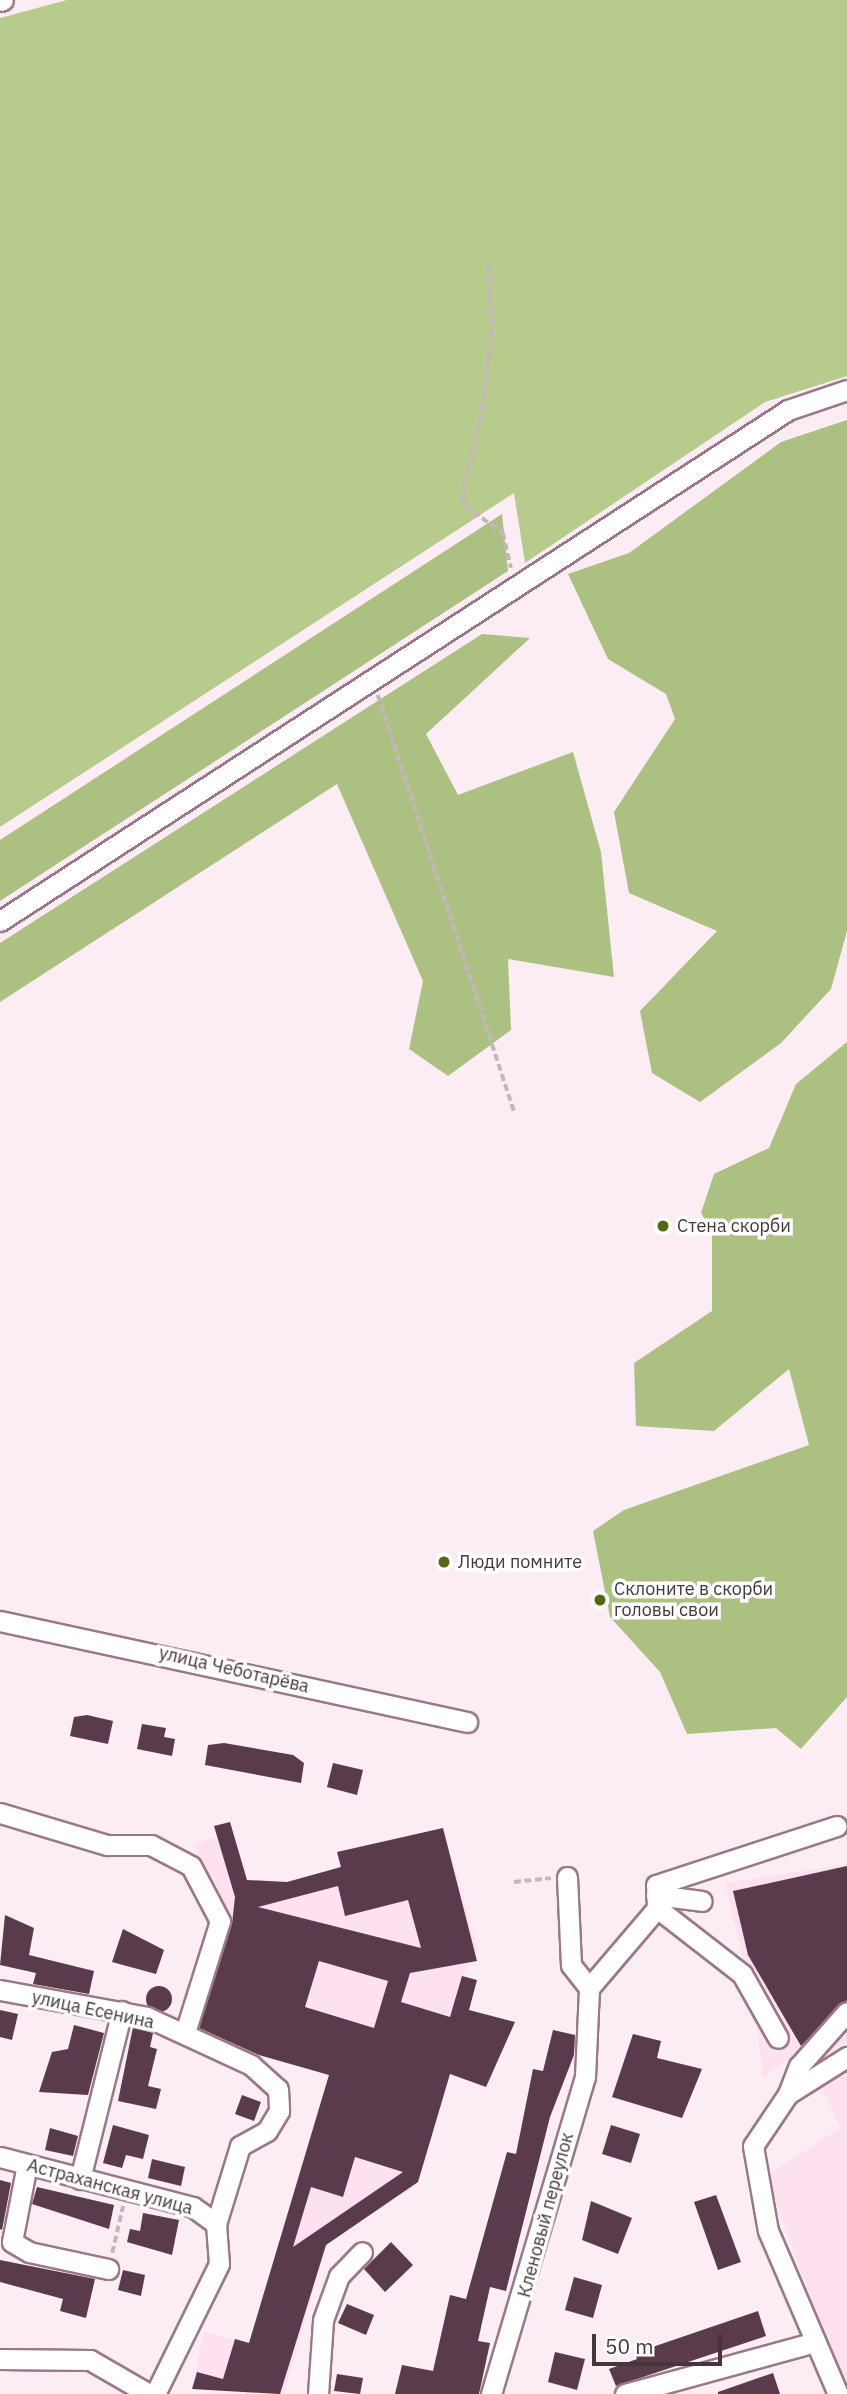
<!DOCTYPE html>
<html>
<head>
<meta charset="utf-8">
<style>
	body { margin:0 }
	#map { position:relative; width:847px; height:2394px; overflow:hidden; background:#fcecf4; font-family:"IBM Plex Sans",sans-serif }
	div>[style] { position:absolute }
	.built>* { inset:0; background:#fde1ee }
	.green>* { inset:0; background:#b7cb8d }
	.forest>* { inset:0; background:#acc082 }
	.building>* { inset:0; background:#5a3b4c }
	.round { border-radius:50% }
	.path>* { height:3.5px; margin-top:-1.75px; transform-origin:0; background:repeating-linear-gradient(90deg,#c5b5bd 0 7px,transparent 0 10.5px) }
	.roads { filter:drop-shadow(2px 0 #9a7889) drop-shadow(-2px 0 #9a7889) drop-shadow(0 2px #9a7889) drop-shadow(0 -2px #9a7889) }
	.minor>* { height:19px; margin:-9.5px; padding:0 9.5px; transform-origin:9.5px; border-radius:9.5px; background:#fff }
	.dots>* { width:19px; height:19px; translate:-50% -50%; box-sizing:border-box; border:4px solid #fefefe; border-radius:50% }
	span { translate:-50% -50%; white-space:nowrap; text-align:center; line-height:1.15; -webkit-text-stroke:7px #fefefe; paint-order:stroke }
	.poi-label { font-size:18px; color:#45363d }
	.left { translate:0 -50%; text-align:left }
	.street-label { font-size:18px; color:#45363d }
	.scale { position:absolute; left:592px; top:2334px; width:130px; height:32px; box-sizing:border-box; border:4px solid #45363d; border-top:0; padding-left:9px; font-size:21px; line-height:24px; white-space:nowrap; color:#45363d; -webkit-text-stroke:5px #fefefe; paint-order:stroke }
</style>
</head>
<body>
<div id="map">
	<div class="built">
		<div style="clip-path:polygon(230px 1822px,247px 1880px,287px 1882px,340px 1868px,337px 1852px,443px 1828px,478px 1950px,463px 1976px,477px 1980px,418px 2183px,326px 2245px,284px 2394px,192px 2389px,204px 2332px,249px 2343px,328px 2075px,195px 2032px,229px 1915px,207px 1884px,194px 1843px,217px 1837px,214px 1827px)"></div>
		<div style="clip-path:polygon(847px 1864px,847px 2042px,815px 2061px,802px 2049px,763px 2078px,755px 2007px,725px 1883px)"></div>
		<div style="clip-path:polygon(847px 2067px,847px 2381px,830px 2352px,766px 2176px,840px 2128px,820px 2084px)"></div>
	</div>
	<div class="green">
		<div style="clip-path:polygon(67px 0,847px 0,847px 376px,765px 402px,525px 563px,514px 493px,0 827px,0 18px)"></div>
	</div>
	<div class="forest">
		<div style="clip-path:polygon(847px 420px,847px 931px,831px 989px,781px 1043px,700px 1102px,652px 1073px,640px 1011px,717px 931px,629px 893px,614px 812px,675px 719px,666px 694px,608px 659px,568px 574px,629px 553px,781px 442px)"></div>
		<div style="clip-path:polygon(502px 514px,508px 571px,0 901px,0 840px)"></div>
		<div style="clip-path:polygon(482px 634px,530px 638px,426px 734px,458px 795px,573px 752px,601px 852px,614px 977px,508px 959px,511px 1030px,448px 1076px,409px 1049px,423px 981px,337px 784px,0 1002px,0 943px)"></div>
		<div style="clip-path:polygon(847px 1042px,847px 1697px,801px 1749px,776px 1728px,687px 1734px,660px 1672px,610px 1617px,593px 1531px,624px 1510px,809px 1445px,789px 1369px,714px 1431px,636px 1426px,634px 1363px,712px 1311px,712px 1231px,701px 1213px,714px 1174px,769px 1148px,796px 1084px)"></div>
	</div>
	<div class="building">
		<div style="clip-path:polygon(87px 1715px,113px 1721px,108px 1744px,70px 1736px,74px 1717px)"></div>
		<div style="clip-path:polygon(142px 1724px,166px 1728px,164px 1737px,175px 1739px,172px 1756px,137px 1749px)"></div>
		<div style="clip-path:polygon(224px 1743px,293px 1755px,304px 1763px,301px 1783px,205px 1765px,208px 1745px)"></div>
		<div style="clip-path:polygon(333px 1763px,363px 1770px,357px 1795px,327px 1787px)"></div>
		<div style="clip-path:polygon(evenodd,230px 1822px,247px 1880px,287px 1882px,341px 1867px,337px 1852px,443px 1828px,477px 1961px,410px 1973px,401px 2002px,450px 2017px,462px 1976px,477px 1980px,469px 2010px,515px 2022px,486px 2087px,450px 2074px,418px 2182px,326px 2245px,280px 2394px,192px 2389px,197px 2372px,223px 2379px,235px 2339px,249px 2343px,329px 2075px,259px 2055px,199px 2028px,232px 1924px,235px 1897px,214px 1826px,230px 1822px,338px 1886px,345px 1916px,408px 1900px,421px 1948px,258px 1907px,338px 1886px,230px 1822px,319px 1961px,388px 1981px,374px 2028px,305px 2007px,319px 1961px,230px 1822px,355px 2157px,403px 2172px,293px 2247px,311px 2187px,343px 2197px,355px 2157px)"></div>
		<div style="clip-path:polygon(847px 1866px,847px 2000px,801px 2046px,748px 1955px,733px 1891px)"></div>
		<div style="clip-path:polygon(5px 1915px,34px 1928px,29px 1955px,94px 1971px,89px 1994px,33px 1984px,36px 1973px,0 1965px)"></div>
		<div style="clip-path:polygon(123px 1929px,164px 1950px,156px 1974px,112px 1962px)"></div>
		<div class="round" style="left:146px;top:1986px;width:26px;height:26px"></div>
		<div style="clip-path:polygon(0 2010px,18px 2014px,12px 2040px,0 2037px)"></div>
		<div style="clip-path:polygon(74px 2025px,104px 2033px,88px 2095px,39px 2092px,52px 2052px,68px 2049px)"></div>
		<div style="clip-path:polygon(133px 2027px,153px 2033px,150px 2047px,157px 2049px,148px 2086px,161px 2089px,156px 2109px,118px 2101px)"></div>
		<div style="clip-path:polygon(553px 2030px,575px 2035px,574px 2055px,550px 2117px,506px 2291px,490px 2287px,478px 2341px,490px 2343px,479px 2394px,395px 2394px,402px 2365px,433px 2371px,450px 2295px,466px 2299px,507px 2152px,516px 2154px,533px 2069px,543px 2071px)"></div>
		<div style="clip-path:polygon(633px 2034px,661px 2041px,657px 2058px,702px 2069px,682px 2118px,612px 2097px)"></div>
		<div style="clip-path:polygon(242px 2095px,261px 2102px,254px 2121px,235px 2114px)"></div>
		<div style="clip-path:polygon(113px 2125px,149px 2135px,143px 2159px,126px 2155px,122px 2168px,103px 2163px)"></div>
		<div style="clip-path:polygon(611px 2125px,640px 2134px,631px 2163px,602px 2154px)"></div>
		<div style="clip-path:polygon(50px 2128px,78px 2136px,73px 2156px,45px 2150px)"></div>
		<div style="clip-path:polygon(152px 2159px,185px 2167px,181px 2186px,148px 2178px)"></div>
		<div style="clip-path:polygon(0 2180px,11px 2183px,2px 2230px,0 2229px)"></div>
		<div style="clip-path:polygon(37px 2187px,114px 2205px,109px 2229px,32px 2204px)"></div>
		<div style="clip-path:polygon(716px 2195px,741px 2262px,718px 2270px,694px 2202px)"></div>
		<div style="clip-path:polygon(591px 2201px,632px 2218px,618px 2254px,582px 2240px)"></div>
		<div style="clip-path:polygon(143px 2213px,179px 2220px,172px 2255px,127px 2242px,130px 2229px,140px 2231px)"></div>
		<div style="clip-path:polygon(391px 2242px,413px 2265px,385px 2292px,364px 2269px)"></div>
		<div style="clip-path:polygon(0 2260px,95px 2279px,86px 2318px,60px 2311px,63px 2299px,0 2282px)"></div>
		<div style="clip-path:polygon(123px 2270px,145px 2275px,141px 2296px,118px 2290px)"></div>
		<div style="clip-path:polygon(574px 2277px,602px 2285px,593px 2318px,565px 2310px)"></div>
		<div style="clip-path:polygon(347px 2304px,374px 2315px,366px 2335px,338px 2323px)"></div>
		<div style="clip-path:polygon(758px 2311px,766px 2336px,616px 2386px,609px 2369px,637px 2359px,635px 2353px)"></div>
		<div style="clip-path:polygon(555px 2352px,585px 2359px,577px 2390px,548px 2382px)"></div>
		<div style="clip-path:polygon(773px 2373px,780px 2394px,718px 2394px,718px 2392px)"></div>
		<div style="clip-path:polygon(337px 2374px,363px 2378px,360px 2394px,334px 2391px)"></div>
	</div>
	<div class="path">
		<div style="left:489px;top:266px;width:65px;rotate:87.4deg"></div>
		<div style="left:492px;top:331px;width:73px;rotate:96.3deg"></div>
		<div style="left:484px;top:404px;width:96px;rotate:103.3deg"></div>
		<div style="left:462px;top:497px;width:9px;rotate:72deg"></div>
		<div style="left:465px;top:506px;width:47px;rotate:35.4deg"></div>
		<div style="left:503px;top:533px;width:36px;rotate:77deg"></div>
		<div style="left:378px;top:695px;width:439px;rotate:71.9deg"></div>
		<div style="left:514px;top:1882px;width:37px;rotate:-6deg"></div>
		<div style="left:112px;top:2253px;width:48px;rotate:-76.8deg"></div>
	</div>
	<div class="roads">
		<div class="minor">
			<div style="left:0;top:1px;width:3px;rotate:-18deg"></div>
			<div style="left:0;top:921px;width:939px;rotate:-32.96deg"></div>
			<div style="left:788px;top:410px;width:62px;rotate:-18.7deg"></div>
			<div style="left:0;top:1621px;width:478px;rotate:12.2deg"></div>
			<div style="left:0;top:1813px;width:112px;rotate:16.7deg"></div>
			<div style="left:107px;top:1845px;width:44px"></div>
			<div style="left:151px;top:1845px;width:45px;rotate:27.7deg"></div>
			<div style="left:191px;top:1866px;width:62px;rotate:62.2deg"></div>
			<div style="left:220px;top:1921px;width:117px;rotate:107.4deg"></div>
			<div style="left:656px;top:1895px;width:46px;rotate:7.4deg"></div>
			<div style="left:657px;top:1908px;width:23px;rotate:-92deg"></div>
			<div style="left:656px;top:1885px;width:190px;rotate:-18.1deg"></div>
			<div style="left:589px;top:1988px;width:105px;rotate:-49.6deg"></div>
			<div style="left:657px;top:1908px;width:108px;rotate:37.8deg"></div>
			<div style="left:742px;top:1974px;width:73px;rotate:60.6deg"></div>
			<div style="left:0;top:1990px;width:149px;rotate:10.4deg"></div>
			<div style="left:147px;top:2017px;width:115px;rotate:24.8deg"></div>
			<div style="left:251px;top:2065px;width:36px;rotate:42deg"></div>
			<div style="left:278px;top:2089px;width:22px;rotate:87deg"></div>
			<div style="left:279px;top:2111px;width:23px;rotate:121deg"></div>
			<div style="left:267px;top:2131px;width:31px;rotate:151deg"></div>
			<div style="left:240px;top:2146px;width:82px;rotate:107.1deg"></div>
			<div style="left:216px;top:2224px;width:40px;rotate:85.7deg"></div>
			<div style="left:219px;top:2264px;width:145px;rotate:116.2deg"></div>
			<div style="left:788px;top:2094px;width:30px;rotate:-69deg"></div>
			<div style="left:799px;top:2066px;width:72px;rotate:-48.4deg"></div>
			<div style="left:0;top:2157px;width:199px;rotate:14.5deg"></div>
			<div style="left:193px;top:2207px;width:29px;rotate:36deg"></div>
			<div style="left:27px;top:2164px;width:79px;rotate:100.9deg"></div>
			<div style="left:12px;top:2242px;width:20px;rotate:30deg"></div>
			<div style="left:29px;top:2252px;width:81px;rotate:12.1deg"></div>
			<div style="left:80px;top:2179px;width:173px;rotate:-76deg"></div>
			<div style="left:0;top:2359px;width:90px;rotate:0.6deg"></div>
			<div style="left:90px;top:2360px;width:68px;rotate:30deg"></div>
			<div style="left:318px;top:2394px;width:74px;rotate:-86.1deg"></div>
			<div style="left:323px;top:2320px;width:47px;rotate:-70deg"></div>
			<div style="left:339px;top:2276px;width:33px;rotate:-46deg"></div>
			<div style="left:491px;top:2394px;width:331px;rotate:-73.5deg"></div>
			<div style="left:585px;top:2077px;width:89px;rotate:-87.4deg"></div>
			<div style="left:589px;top:1988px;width:29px;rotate:-128deg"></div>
			<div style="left:571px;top:1965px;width:88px;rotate:-92.6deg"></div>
			<div style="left:625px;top:2394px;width:194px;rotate:-15.3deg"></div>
			<div style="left:838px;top:2394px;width:177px;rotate:-113.2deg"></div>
			<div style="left:768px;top:2231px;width:86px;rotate:-100deg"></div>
			<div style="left:753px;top:2146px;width:63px;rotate:-56.1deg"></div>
			<div style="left:788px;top:2094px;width:70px;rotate:-32.1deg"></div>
		</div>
	</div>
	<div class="dots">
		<div style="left:663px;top:1226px;background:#536714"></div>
		<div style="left:444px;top:1562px;background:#536714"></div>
		<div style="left:600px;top:1600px;background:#536714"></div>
	</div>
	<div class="poi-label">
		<span class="left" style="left:677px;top:1226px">Стена скорби</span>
		<span class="left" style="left:458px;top:1562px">Люди помните</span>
		<span class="left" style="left:614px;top:1600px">Склоните в скорби<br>головы свои</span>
	</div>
	<div class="street-label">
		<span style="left:234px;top:1670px;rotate:13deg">улица Чеботарёва</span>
		<span style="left:93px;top:2010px;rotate:12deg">улица Есенина</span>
		<span style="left:110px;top:2187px;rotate:15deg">Астраханская улица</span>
		<span style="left:546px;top:2215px;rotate:-75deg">Кленовый переулок</span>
	</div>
	<div class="scale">50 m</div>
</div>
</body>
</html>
